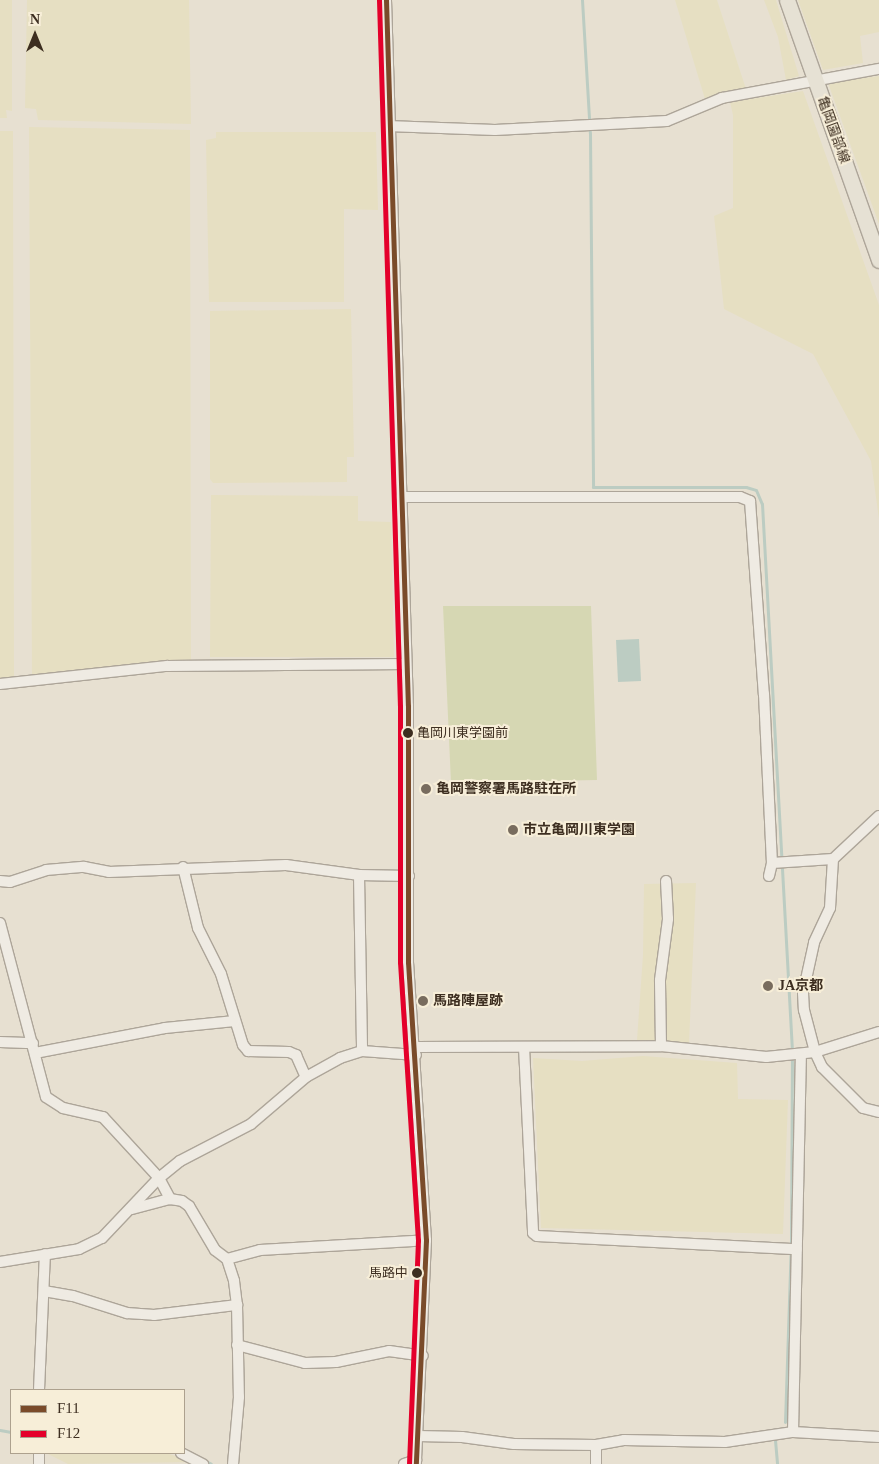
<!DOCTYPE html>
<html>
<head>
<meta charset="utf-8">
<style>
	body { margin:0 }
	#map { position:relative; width:879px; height:1464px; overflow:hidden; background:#e7e0d1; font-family:"Times New Roman","Noto Sans JP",serif }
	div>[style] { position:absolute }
	.farmland>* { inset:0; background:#e6dfc2 }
	.green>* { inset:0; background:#d6d7b3 }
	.water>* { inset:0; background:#bcccc2 }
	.stream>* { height:3px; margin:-1.5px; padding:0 1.5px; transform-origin:1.5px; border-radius:1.5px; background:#bcccc2 }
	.roads { filter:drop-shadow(1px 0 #ada599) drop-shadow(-1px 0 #ada599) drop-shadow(0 1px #ada599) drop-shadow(0 -1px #ada599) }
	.street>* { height:10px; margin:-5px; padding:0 5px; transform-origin:5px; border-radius:5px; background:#efebe3 }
	.primary>* { height:15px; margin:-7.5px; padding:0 7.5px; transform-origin:7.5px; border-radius:7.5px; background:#e6e1d4 }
	.bus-1>* { height:5px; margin:-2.5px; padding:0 2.5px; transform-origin:2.5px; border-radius:2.5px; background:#7a4b2a }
	.bus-2>* { height:5px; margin:-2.5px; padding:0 2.5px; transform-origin:2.5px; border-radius:2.5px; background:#e4002b }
	.dots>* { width:14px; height:14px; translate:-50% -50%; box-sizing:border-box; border:2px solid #f7eed8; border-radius:50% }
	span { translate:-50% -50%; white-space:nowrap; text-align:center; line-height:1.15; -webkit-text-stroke:4px #f7eed8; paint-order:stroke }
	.bus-label { font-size:13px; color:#3d2e20 }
	.left { translate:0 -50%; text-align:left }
	.right { translate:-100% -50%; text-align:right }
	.street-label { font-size:14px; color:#3d2e20 }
	.poi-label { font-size:14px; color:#3d2e20; font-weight:700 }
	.legend { position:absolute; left:10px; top:1389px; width:175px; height:65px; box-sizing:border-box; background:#f7eed8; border:1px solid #ada18e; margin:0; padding:6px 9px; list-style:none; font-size:15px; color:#3d2e20 }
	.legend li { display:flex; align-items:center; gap:10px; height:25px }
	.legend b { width:25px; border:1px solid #ada18e }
	.north { position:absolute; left:10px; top:10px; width:50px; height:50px; -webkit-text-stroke:4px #f7eed8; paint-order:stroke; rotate:0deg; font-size:14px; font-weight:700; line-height:20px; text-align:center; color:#3d2e20 }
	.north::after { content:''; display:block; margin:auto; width:18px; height:22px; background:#3d2e20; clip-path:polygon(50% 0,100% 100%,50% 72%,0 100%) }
</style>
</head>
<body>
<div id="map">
	<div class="farmland">
		<div style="clip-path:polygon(0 0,12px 0,12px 111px,6px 110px,7px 118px,0 118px)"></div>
		<div style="clip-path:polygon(27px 0,189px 0,191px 124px,38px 120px,36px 109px,25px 108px)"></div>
		<div style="clip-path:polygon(675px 0,717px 0,746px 89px,705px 99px)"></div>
		<div style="clip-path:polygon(764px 0,776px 0,799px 76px,786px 80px,778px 37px)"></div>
		<div style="clip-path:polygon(798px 0,879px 0,879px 32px,860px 36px,863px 63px,823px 70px)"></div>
		<div style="clip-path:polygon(879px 76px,879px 224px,828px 83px)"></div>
		<div style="clip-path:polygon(803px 91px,879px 305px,879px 519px,871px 461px,813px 354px,724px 309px,714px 216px,733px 208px,733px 115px,730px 102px)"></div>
		<div style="clip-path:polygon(29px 127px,190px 130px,191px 660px,32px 676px)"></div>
		<div style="clip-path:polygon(0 131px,13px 131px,14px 678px,0 678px)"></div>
		<div style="clip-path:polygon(216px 132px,376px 132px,378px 210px,344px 209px,344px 302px,209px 302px,206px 140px,216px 138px)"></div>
		<div style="clip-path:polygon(351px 309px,354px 457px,347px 457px,347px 482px,213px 483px,210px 479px,210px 311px)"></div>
		<div style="clip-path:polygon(211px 495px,358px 496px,358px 521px,391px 522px,394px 657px,210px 657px)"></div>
		<div style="clip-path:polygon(696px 883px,689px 1043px,637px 1040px,643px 955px,644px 884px)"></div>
		<div style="clip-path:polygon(643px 1056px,737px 1063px,738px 1099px,788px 1100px,783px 1234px,541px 1228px,533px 1058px,582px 1061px)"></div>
		<div style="clip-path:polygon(46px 1453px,166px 1453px,194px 1462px,68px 1464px)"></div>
	</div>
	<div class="green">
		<div style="clip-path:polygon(443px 606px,591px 606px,597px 780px,451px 783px)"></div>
	</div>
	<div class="water">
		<div style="clip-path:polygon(639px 639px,641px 681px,618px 682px,616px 640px)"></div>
	</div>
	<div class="stream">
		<div style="left:582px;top:0;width:134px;rotate:86.6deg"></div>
		<div style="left:590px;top:134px;width:353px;rotate:89.5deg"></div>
		<div style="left:593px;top:487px;width:153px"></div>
		<div style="left:746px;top:487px;width:10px;rotate:17deg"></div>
		<div style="left:756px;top:490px;width:15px;rotate:67deg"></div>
		<div style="left:762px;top:504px;width:547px;rotate:86.86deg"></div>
		<div style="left:785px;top:1422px;width:180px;rotate:-88.1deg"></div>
		<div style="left:791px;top:1242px;width:182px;rotate:-89.7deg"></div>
		<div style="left:0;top:1430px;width:11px;rotate:10deg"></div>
		<div style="left:775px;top:1440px;width:24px;rotate:85deg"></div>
		<div style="left:184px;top:1450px;width:30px;rotate:27deg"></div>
	</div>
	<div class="roads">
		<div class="street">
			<div style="left:386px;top:0;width:706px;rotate:88.22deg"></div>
			<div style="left:408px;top:706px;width:256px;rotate:90deg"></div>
			<div style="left:408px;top:962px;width:279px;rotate:86.3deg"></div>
			<div style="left:426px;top:1240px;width:224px;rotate:92.6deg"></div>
			<div style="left:387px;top:126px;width:108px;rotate:2.1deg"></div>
			<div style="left:495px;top:130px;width:172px;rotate:-3deg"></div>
			<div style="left:667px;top:121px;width:60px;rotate:-22.7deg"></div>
			<div style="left:722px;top:98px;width:160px;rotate:-10.5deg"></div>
			<div style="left:401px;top:497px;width:339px"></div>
			<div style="left:740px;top:497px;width:11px;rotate:22deg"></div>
			<div style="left:750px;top:501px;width:194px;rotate:85.9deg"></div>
			<div style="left:764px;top:694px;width:169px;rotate:87.3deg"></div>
			<div style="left:0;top:684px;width:168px;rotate:-6.2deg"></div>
			<div style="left:167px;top:666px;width:239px;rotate:-0.5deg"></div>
			<div style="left:879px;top:816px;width:63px;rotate:136.9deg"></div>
			<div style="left:833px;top:859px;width:49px;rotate:93.5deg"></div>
			<div style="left:830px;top:908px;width:38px;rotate:115deg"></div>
			<div style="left:814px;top:943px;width:51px;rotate:102.4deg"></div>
			<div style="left:803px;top:993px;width:17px;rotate:87deg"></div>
			<div style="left:804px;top:1010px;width:43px;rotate:75.3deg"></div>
			<div style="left:815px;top:1052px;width:17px;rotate:65deg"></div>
			<div style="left:822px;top:1067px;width:58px;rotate:45deg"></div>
			<div style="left:863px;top:1108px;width:16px;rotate:14deg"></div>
			<div style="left:183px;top:867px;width:63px;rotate:76.2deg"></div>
			<div style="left:198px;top:928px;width:51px;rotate:63.4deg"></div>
			<div style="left:221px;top:974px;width:74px;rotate:72.8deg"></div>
			<div style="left:243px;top:1045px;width:8px;rotate:50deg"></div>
			<div style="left:248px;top:1051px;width:41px;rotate:1.4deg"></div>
			<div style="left:289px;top:1052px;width:8px;rotate:23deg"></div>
			<div style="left:296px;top:1055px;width:24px;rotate:66deg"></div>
			<div style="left:359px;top:875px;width:176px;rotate:89deg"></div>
			<div style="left:769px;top:876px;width:13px;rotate:-77deg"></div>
			<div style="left:772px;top:863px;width:61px;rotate:-3.8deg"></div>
			<div style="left:0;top:881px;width:10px;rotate:6deg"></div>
			<div style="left:10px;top:882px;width:38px;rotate:-18deg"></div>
			<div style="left:46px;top:870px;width:38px;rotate:-5deg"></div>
			<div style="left:84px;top:867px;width:25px;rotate:11deg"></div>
			<div style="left:109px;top:872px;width:177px;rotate:-2.3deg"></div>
			<div style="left:286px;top:865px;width:74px;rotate:7.8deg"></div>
			<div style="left:359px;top:875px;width:50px;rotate:1.1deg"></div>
			<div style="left:0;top:923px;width:180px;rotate:75.2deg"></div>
			<div style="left:46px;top:1097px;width:20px;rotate:33deg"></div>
			<div style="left:63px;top:1108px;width:41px;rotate:12.7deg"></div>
			<div style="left:103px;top:1117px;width:83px;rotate:47.4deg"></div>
			<div style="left:159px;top:1178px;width:24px;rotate:62deg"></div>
			<div style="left:0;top:1042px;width:33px;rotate:2deg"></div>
			<div style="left:661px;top:1046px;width:66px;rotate:-90.9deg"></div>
			<div style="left:660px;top:980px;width:62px;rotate:-82.5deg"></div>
			<div style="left:668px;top:919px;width:38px;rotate:-93deg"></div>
			<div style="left:415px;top:1047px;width:246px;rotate:-0.2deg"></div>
			<div style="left:661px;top:1046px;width:106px;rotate:6deg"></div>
			<div style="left:766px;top:1057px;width:49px;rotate:-5.8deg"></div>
			<div style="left:815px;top:1052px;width:67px;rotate:-17.4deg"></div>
			<div style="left:524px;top:1047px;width:186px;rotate:87.2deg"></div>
			<div style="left:533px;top:1233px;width:5px;rotate:37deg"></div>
			<div style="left:537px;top:1236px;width:260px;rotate:2.9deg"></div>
			<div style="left:35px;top:1053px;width:132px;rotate:-10.9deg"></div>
			<div style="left:165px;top:1028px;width:70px;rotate:-5.7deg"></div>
			<div style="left:132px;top:1209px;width:39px;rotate:-15deg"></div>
			<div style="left:170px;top:1199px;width:12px;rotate:9deg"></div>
			<div style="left:182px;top:1201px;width:9px;rotate:36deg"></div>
			<div style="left:189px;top:1206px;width:51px;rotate:59.4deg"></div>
			<div style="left:215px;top:1250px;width:15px;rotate:37deg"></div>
			<div style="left:227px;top:1259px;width:23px;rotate:72deg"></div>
			<div style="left:234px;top:1281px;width:24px;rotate:83deg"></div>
			<div style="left:237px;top:1305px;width:92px;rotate:88.8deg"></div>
			<div style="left:239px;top:1397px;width:67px;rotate:95.1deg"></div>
			<div style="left:227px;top:1259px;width:34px;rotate:-15deg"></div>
			<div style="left:260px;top:1250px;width:166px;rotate:-3.4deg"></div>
			<div style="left:0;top:1262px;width:80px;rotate:-9.3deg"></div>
			<div style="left:79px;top:1249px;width:25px;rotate:-26deg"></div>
			<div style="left:102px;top:1238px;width:83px;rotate:-46.5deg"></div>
			<div style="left:159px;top:1178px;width:27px;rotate:-39deg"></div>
			<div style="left:180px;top:1161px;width:80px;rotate:-27.5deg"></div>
			<div style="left:251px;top:1124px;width:72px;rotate:-40.5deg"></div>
			<div style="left:306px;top:1077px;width:39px;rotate:-29deg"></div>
			<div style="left:340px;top:1058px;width:23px;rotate:-18deg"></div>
			<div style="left:362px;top:1051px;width:54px;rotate:4.2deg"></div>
			<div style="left:44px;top:1291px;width:29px;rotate:10deg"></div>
			<div style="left:73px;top:1296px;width:57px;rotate:17.5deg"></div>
			<div style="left:127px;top:1313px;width:27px;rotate:4deg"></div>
			<div style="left:154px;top:1315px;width:84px;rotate:-6.9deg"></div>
			<div style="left:237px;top:1345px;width:70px;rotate:14.8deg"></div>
			<div style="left:305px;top:1363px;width:31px;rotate:-2deg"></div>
			<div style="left:336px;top:1362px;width:54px;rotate:-11.7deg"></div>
			<div style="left:389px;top:1351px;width:34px;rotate:8deg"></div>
			<div style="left:39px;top:1390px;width:136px;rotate:-87.5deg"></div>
			<div style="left:793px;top:1432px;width:378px;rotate:-88.8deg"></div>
			<div style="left:418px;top:1436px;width:44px;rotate:1.3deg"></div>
			<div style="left:462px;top:1437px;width:52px;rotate:7.7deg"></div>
			<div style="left:514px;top:1444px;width:82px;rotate:0.7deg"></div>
			<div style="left:596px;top:1445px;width:28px;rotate:-10deg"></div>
			<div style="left:624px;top:1440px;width:101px;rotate:1.1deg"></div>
			<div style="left:725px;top:1442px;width:69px;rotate:-8.4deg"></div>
			<div style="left:793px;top:1432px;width:86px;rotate:3.3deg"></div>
			<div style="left:181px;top:1453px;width:25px;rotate:27deg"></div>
			<div style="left:39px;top:1464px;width:11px;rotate:-90deg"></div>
			<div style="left:404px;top:1464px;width:13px;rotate:-18deg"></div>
			<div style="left:596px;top:1464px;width:19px;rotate:-90deg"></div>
		</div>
		<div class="primary">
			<div style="left:787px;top:0;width:276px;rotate:70.5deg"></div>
		</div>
	</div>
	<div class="bus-1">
		<div style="left:386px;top:0;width:706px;rotate:88.22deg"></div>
		<div style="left:408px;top:706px;width:256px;rotate:90deg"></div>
		<div style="left:408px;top:962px;width:279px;rotate:86.3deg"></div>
		<div style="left:426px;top:1240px;width:224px;rotate:92.6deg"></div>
	</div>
	<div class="bus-2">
		<div style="left:379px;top:0;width:706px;rotate:88.3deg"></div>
		<div style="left:400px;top:706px;width:256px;rotate:90deg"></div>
		<div style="left:400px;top:962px;width:279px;rotate:86.3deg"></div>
		<div style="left:418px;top:1240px;width:224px;rotate:92.3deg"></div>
	</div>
	<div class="dots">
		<div style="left:408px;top:733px;background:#3d2e20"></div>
		<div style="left:426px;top:789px;background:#786c5e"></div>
		<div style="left:513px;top:830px;background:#786c5e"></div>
		<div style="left:768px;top:986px;background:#786c5e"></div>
		<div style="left:423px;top:1001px;background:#786c5e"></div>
		<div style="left:417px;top:1273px;background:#3d2e20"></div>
	</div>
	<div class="bus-label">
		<span class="left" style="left:417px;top:733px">亀岡川東学園前</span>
		<span class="right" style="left:408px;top:1273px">馬路中</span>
	</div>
	<div class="street-label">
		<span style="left:833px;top:130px;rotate:70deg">亀岡園部線</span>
	</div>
	<div class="poi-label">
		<span class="left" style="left:436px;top:789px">亀岡警察署馬路駐在所</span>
		<span class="left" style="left:523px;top:830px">市立亀岡川東学園</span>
		<span class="left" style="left:778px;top:986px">JA京都</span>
		<span class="left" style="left:433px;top:1001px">馬路陣屋跡</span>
	</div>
	<ul class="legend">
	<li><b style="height:6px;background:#7a4b2a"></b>F11</li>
	<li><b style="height:6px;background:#e4002b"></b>F12</li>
	</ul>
	<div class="north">N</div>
</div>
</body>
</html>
